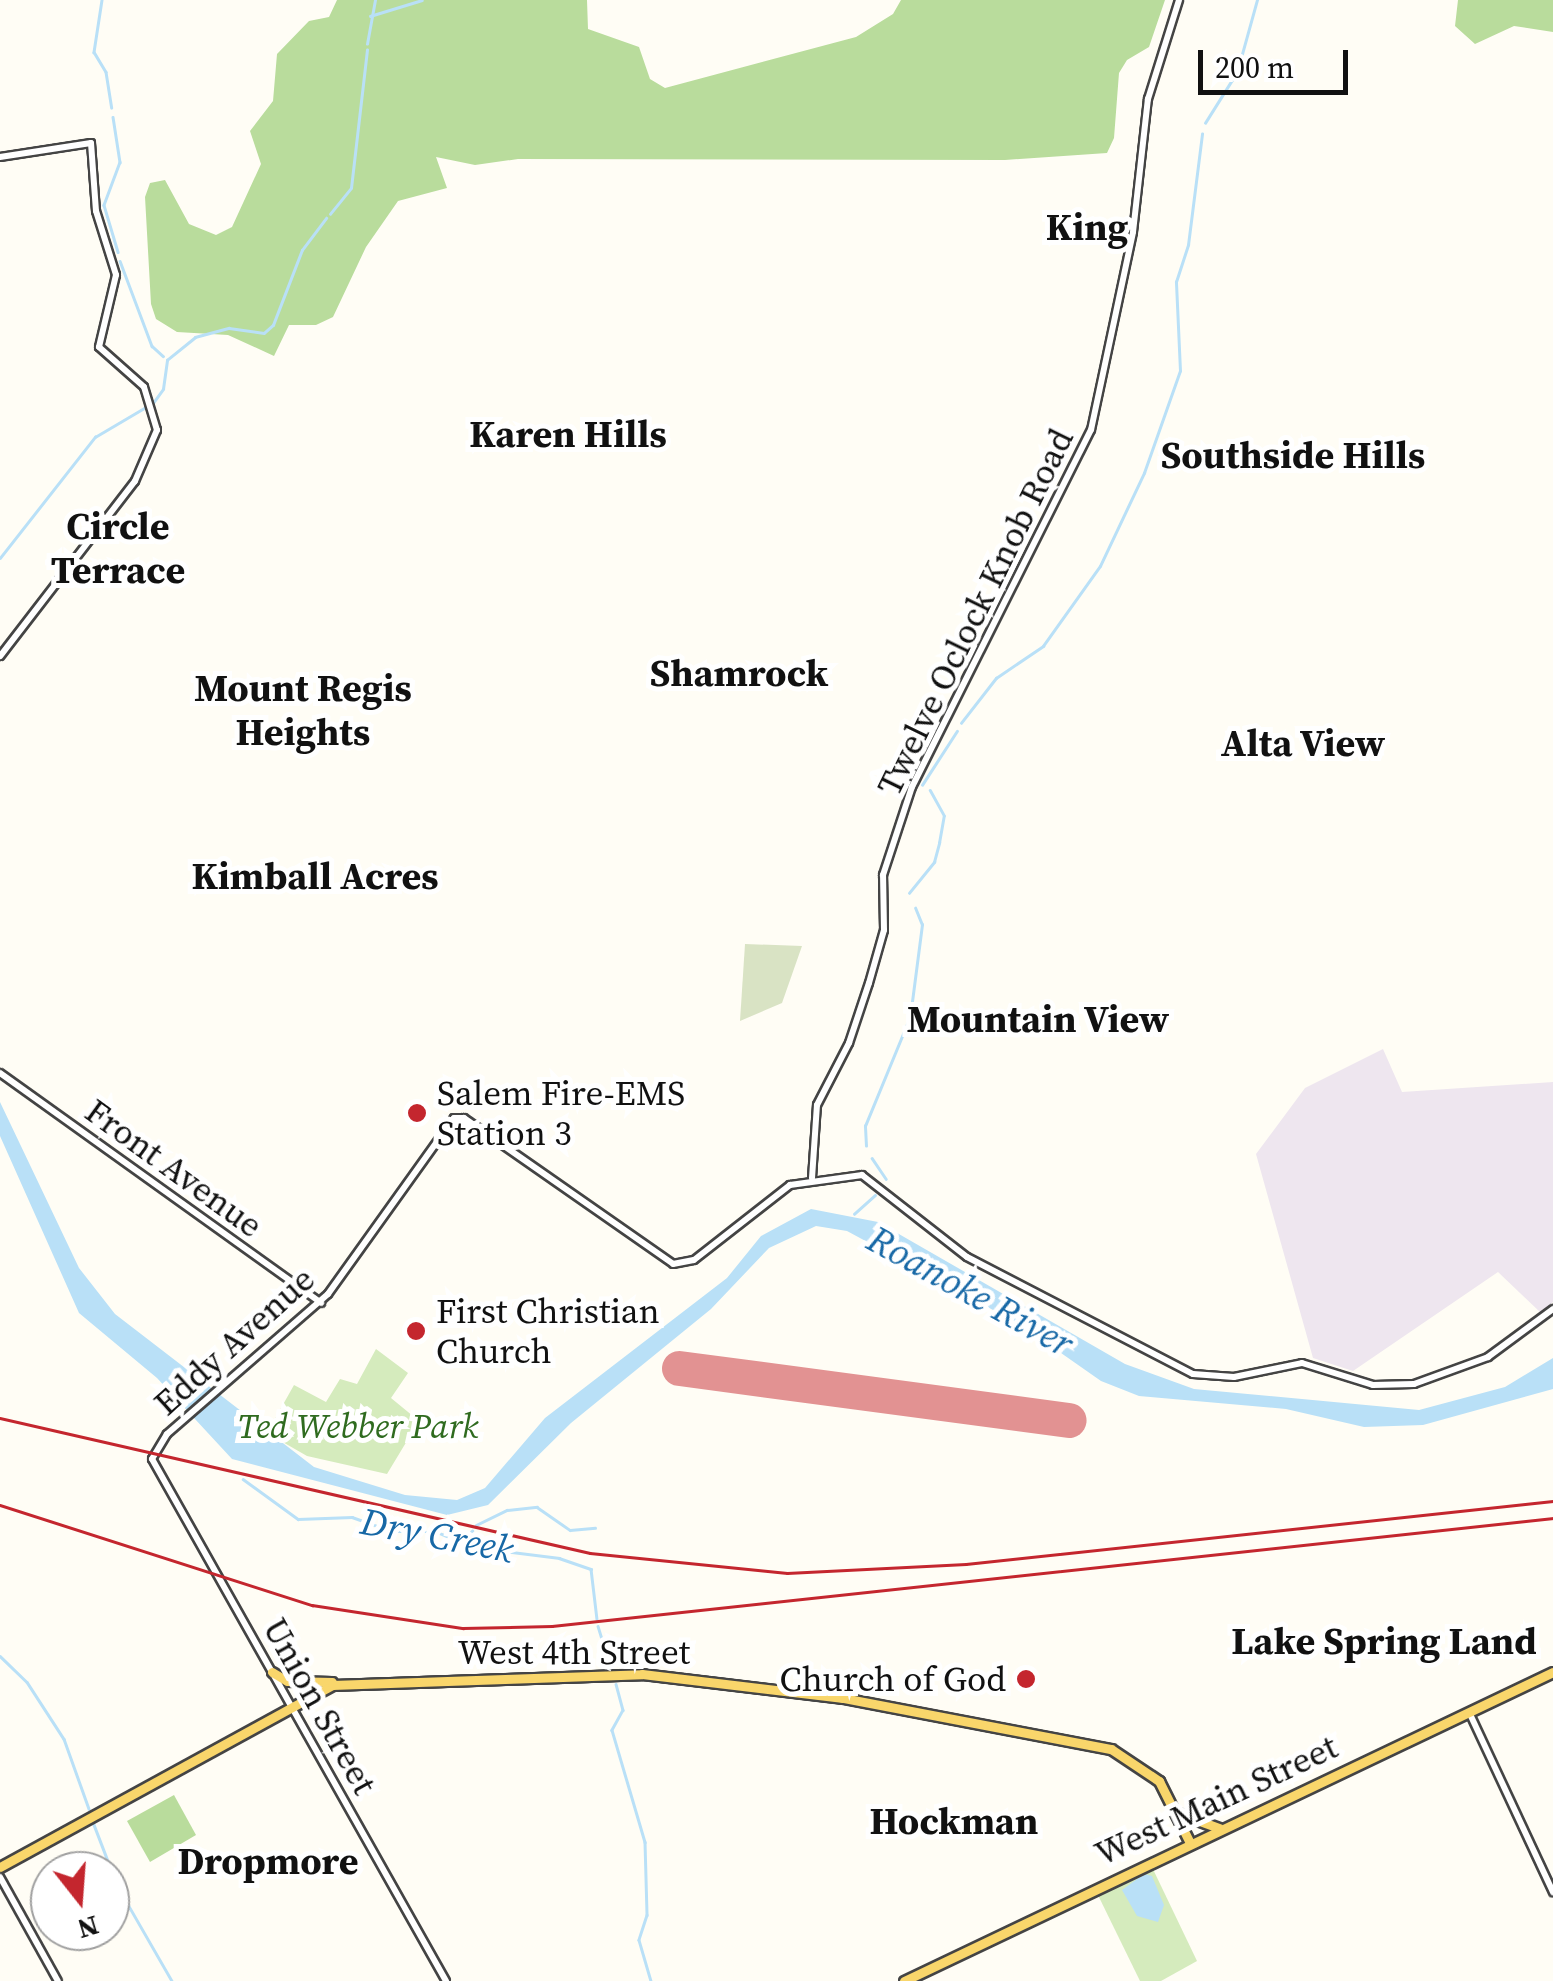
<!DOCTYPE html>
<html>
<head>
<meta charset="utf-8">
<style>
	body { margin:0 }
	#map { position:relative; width:1553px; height:1981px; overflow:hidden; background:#fffdf5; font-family:"Source Serif 4",serif }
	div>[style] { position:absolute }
	.industrial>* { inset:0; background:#eee6ef }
	.green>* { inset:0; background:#d5ebbd }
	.forest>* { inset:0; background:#b9dc9c }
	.cemetery>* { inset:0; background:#d9e3c4 }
	.water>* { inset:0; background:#b9e0f7 }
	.stream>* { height:2.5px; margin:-1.25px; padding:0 1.25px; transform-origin:1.25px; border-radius:1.25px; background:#b9e0f7 }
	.runway>* { height:35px; margin:-17.5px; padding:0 17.5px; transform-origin:17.5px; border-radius:17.5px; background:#e29292 }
	.roads { filter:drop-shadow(2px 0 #444) drop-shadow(-2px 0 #444) drop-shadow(0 2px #444) drop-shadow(0 -2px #444) }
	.minor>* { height:6px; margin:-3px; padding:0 3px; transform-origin:3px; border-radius:3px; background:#fff }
	.major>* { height:9px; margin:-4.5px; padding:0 4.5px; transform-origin:4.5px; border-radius:4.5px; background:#f9d66b }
	.rail>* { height:2.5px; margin:-1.25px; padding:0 1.25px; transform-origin:1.25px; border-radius:1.25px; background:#c4262e }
	.dots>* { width:28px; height:28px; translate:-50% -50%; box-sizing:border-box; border:5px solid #fff; border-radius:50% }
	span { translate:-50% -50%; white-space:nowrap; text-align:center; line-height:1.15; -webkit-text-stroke:10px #fff; paint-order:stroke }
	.street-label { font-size:35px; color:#111 }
	.poi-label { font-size:35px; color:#111 }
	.left { translate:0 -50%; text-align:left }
	.right { translate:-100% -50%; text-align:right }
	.park-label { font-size:35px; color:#2f6b1f; font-style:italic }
	.neighbourhood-label { font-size:38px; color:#111; font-weight:700 }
	.water-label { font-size:38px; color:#1768a6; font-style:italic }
	.north { position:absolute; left:30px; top:1851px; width:100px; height:100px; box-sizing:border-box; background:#fff; border:2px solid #a0a0a0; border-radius:50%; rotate:163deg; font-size:28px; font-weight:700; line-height:40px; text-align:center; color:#111 }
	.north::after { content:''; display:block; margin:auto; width:35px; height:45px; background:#c4262e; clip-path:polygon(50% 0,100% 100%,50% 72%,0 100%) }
	.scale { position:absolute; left:1198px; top:50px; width:150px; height:45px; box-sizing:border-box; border:5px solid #111; border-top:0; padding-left:12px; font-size:30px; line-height:35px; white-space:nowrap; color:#111; -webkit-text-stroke:8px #fff; paint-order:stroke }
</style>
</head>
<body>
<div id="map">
	<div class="industrial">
		<div style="clip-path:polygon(1383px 1049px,1402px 1092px,1553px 1082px,1553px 1302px,1541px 1313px,1498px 1272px,1353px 1371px,1313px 1358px,1256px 1154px,1305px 1088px)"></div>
	</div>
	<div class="green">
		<div style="clip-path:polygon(376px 1349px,408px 1373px,391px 1398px,419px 1421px,387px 1474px,307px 1456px,267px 1433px,294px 1385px,326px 1402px,340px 1379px,357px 1384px)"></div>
		<div style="clip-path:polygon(1151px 1865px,1197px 1961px,1161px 1981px,1140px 1981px,1095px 1889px)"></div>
	</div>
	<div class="forest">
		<div style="clip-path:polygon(337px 0,587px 0,588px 29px,639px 47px,650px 79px,665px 88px,856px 37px,893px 14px,901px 0,1165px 0,1149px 47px,1127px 60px,1119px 73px,1114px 138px,1107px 153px,1005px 160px,518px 159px,475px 165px,436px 157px,447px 188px,398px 201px,366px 247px,333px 317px,316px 325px,289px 325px,274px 356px,228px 335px,177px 332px,156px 319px,151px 304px,145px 197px,150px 183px,165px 180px,189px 224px,216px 235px,232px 227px,261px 164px,250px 131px,273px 101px,277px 54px,309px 21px,329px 17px)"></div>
		<div style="clip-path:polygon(1458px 0,1553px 0,1553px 32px,1514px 26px,1475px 44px,1455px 26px)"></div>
		<div style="clip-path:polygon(174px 1795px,196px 1835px,150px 1862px,127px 1821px)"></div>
	</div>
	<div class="cemetery">
		<div style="clip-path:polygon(745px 944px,802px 946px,782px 1003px,740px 1021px)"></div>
	</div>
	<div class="water">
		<div style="clip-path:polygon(0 1102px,79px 1268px,115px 1314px,314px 1467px,405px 1495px,457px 1500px,485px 1488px,545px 1418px,727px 1278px,761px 1236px,811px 1209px,878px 1222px,1125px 1364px,1194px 1389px,1419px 1410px,1505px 1387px,1553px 1358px,1553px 1389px,1423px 1425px,1364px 1427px,1286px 1409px,1139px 1396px,1101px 1381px,1021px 1325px,847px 1231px,816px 1226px,769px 1248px,711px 1309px,571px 1423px,488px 1505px,447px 1515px,232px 1459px,157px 1378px,79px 1313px,0 1136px)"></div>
		<div style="clip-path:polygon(1144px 1874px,1152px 1876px,1164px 1905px,1158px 1922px,1137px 1916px,1122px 1890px)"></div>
	</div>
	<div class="stream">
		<div style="left:102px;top:0;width:53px;rotate:98.7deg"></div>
		<div style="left:94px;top:52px;width:23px;rotate:59deg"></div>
		<div style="left:106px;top:72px;width:36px;rotate:81deg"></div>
		<div style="left:370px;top:16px;width:54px;rotate:-17.1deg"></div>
		<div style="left:367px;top:44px;width:45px;rotate:-79.7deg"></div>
		<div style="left:113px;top:117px;width:46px;rotate:81.2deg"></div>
		<div style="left:120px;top:162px;width:46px;rotate:110.4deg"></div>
		<div style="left:104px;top:205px;width:49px;rotate:73.4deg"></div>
		<div style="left:1205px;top:123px;width:60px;rotate:-57.9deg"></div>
		<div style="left:1237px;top:72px;width:75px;rotate:-74.5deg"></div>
		<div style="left:330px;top:214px;width:33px;rotate:-51deg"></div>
		<div style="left:351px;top:188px;width:139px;rotate:-83.4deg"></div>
		<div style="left:120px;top:261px;width:91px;rotate:69.4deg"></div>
		<div style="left:152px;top:346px;width:15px;rotate:42deg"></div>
		<div style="left:153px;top:403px;width:17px;rotate:-54deg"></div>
		<div style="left:163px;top:389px;width:29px;rotate:-82deg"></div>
		<div style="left:167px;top:360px;width:36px;rotate:-39deg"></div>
		<div style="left:195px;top:337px;width:35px;rotate:-15deg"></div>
		<div style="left:229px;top:328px;width:35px;rotate:8deg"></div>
		<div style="left:264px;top:333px;width:12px;rotate:-42deg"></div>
		<div style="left:273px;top:325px;width:80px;rotate:-68.9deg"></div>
		<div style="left:302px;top:250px;width:40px;rotate:-53deg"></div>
		<div style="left:0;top:558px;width:154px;rotate:-51.9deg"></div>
		<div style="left:95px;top:437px;width:59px;rotate:-30.5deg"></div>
		<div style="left:961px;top:723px;width:57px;rotate:-52.1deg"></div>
		<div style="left:996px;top:678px;width:57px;rotate:-34.2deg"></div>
		<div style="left:1043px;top:646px;width:98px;rotate:-54.5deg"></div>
		<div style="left:1100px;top:566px;width:103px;rotate:-64.7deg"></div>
		<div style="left:1144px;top:473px;width:108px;rotate:-70.6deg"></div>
		<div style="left:1180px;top:371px;width:89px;rotate:-92.6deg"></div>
		<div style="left:1176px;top:282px;width:39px;rotate:-72deg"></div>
		<div style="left:1188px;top:245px;width:112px;rotate:-82.8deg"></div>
		<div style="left:922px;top:785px;width:64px;rotate:-57.1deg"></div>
		<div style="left:909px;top:893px;width:40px;rotate:-51deg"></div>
		<div style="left:934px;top:862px;width:20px;rotate:-75deg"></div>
		<div style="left:939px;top:843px;width:27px;rotate:-80deg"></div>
		<div style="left:944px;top:816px;width:29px;rotate:-119deg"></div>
		<div style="left:866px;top:1146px;width:20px;rotate:-93deg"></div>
		<div style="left:865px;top:1126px;width:118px;rotate:-67.6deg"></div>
		<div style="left:910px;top:1017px;width:93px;rotate:-82.6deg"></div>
		<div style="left:922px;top:925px;width:18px;rotate:-112deg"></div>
		<div style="left:872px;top:1158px;width:25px;rotate:56deg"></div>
		<div style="left:854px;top:1214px;width:28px;rotate:-42deg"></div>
		<div style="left:243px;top:1479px;width:68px;rotate:36deg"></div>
		<div style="left:298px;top:1519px;width:54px;rotate:-2.1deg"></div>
		<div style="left:352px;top:1517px;width:45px;rotate:19.7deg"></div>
		<div style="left:394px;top:1532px;width:43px"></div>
		<div style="left:437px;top:1532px;width:38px;rotate:23deg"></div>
		<div style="left:472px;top:1547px;width:88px;rotate:7.2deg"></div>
		<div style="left:559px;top:1558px;width:34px;rotate:19deg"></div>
		<div style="left:591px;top:1569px;width:50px;rotate:83.2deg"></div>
		<div style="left:476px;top:1525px;width:34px;rotate:-26deg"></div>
		<div style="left:507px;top:1510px;width:30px;rotate:-6deg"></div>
		<div style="left:537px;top:1507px;width:40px;rotate:34.9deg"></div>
		<div style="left:570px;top:1530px;width:25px;rotate:-5deg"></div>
		<div style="left:462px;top:1539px;width:13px;rotate:-39deg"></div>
		<div style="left:598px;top:1626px;width:37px;rotate:73deg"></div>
		<div style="left:0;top:1656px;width:37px;rotate:44deg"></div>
		<div style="left:27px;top:1682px;width:68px;rotate:57deg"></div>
		<div style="left:64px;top:1739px;width:74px;rotate:70.3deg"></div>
		<div style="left:616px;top:1684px;width:27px;rotate:75deg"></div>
		<div style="left:623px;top:1710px;width:23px;rotate:119deg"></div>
		<div style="left:612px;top:1730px;width:117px;rotate:73.6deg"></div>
		<div style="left:645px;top:1842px;width:73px;rotate:88.4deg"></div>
		<div style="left:647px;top:1915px;width:26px;rotate:108deg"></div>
		<div style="left:639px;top:1940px;width:43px;rotate:73.7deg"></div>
		<div style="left:93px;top:1822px;width:70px;rotate:69deg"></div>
		<div style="left:118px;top:1887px;width:108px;rotate:60.1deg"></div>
	</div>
	<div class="runway">
		<div style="left:679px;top:1368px;width:393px;rotate:7.6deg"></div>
	</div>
	<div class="roads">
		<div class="minor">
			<div style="left:0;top:157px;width:92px;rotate:-8.7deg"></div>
			<div style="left:91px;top:143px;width:68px;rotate:85.8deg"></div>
			<div style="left:96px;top:211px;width:67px;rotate:72.6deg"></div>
			<div style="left:116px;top:275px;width:74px;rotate:103.3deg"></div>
			<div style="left:99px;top:347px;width:60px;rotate:41.6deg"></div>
			<div style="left:144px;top:387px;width:45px;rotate:73.2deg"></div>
			<div style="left:157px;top:430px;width:56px;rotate:113.3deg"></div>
			<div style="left:135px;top:481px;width:221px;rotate:127.6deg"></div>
			<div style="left:0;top:1073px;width:395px;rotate:35.6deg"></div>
			<div style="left:812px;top:1178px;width:73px;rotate:-86.1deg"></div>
			<div style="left:817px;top:1105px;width:70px;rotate:-62.7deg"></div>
			<div style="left:849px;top:1043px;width:63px;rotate:-71.6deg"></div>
			<div style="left:869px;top:983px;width:55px;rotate:-74.2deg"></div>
			<div style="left:884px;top:930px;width:55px;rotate:-91deg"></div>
			<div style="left:883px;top:875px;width:93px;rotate:-71.8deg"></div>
			<div style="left:912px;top:787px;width:399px;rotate:-63.4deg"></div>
			<div style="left:1091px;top:430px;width:202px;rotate:-78deg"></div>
			<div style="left:1133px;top:232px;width:134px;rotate:-83.6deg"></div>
			<div style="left:1148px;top:99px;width:104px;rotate:-72.6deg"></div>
			<div style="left:1469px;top:1712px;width:199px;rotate:65deg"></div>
			<div style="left:0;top:1877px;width:119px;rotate:60.9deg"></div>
			<div style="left:446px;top:1981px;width:599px;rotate:-119.39deg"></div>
			<div style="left:152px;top:1459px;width:29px;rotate:-59deg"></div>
			<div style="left:167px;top:1434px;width:213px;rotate:-41deg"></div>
			<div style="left:328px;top:1294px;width:216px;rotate:-54.4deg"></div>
			<div style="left:454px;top:1118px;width:10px"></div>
			<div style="left:464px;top:1118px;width:255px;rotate:34.9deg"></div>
			<div style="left:673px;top:1264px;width:21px;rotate:-11deg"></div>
			<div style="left:694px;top:1260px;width:122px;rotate:-38deg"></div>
			<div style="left:790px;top:1185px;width:73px;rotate:-7.9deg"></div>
			<div style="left:862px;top:1175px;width:133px;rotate:38deg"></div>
			<div style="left:967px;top:1257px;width:254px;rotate:27.4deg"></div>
			<div style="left:1193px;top:1374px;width:41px;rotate:4.2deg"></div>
			<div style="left:1234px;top:1377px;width:69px;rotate:-11.6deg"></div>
			<div style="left:1302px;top:1363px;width:74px;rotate:17.2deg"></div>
			<div style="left:1373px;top:1385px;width:41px;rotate:-1.4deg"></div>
			<div style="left:1414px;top:1384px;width:79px;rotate:-20deg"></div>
			<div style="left:1488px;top:1357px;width:81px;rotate:-36.4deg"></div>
		</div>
		<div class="major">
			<div style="left:272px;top:1672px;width:17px;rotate:31deg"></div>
			<div style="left:287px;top:1681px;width:45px;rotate:1.3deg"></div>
			<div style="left:1178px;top:1813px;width:44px;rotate:20.1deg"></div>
			<div style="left:0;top:1867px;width:379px;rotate:-28.7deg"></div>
			<div style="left:332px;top:1685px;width:310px;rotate:-2deg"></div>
			<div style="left:642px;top:1674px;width:202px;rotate:6.8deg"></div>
			<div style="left:843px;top:1698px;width:273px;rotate:10.8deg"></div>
			<div style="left:1111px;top:1749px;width:58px;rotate:33.7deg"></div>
			<div style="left:1159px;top:1781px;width:69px;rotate:63.4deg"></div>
			<div style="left:904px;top:1981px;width:719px;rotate:-25.46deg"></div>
		</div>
	</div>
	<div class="rail">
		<div style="left:0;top:1418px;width:605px;rotate:12.89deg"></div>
		<div style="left:590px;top:1553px;width:198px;rotate:5.8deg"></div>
		<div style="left:787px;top:1573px;width:179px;rotate:-2.9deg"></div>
		<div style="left:966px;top:1564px;width:590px;rotate:-6.13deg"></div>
		<div style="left:0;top:1505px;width:328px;rotate:17.8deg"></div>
		<div style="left:312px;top:1605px;width:153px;rotate:8.7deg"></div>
		<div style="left:463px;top:1628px;width:89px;rotate:-1.3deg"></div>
		<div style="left:552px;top:1626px;width:1007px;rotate:-6.16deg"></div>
	</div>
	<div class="dots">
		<div style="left:417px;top:1113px;background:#c4262e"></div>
		<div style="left:416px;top:1331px;background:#c4262e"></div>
		<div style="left:1026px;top:1679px;background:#c4262e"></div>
	</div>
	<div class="street-label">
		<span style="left:975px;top:612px;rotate:-64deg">Twelve Oclock Knob Road</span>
		<span style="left:174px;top:1168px;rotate:36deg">Front Avenue</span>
		<span style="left:234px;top:1341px;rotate:-42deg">Eddy Avenue</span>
		<span style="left:574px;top:1652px">West 4th Street</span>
		<span style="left:320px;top:1706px;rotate:61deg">Union Street</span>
		<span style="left:1216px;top:1800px;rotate:-25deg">West Main Street</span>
	</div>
	<div class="poi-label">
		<span class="left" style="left:437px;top:1113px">Salem Fire-EMS<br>Station 3</span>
		<span class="left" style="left:436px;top:1331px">First Christian<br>Church</span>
		<span class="right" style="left:1006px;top:1679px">Church of God</span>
	</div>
	<div class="park-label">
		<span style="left:358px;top:1426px">Ted Webber Park</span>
	</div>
	<div class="neighbourhood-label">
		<span style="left:1087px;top:228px">King</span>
		<span style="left:568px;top:435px">Karen Hills</span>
		<span style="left:1293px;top:456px">Southside Hills</span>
		<span style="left:118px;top:549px">Circle<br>Terrace</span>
		<span style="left:739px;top:674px">Shamrock</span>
		<span style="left:303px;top:711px">Mount Regis<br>Heights</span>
		<span style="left:1303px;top:744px">Alta View</span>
		<span style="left:315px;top:877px">Kimball Acres</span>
		<span style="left:1038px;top:1020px">Mountain View</span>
		<span style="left:1384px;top:1642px">Lake Spring Land</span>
		<span style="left:954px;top:1822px">Hockman</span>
		<span style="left:268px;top:1862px">Dropmore</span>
	</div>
	<div class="water-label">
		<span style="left:970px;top:1292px;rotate:29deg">Roanoke River</span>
		<span style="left:437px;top:1536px;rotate:11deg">Dry Creek</span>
	</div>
	<div class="north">N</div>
	<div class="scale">200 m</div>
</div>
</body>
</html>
